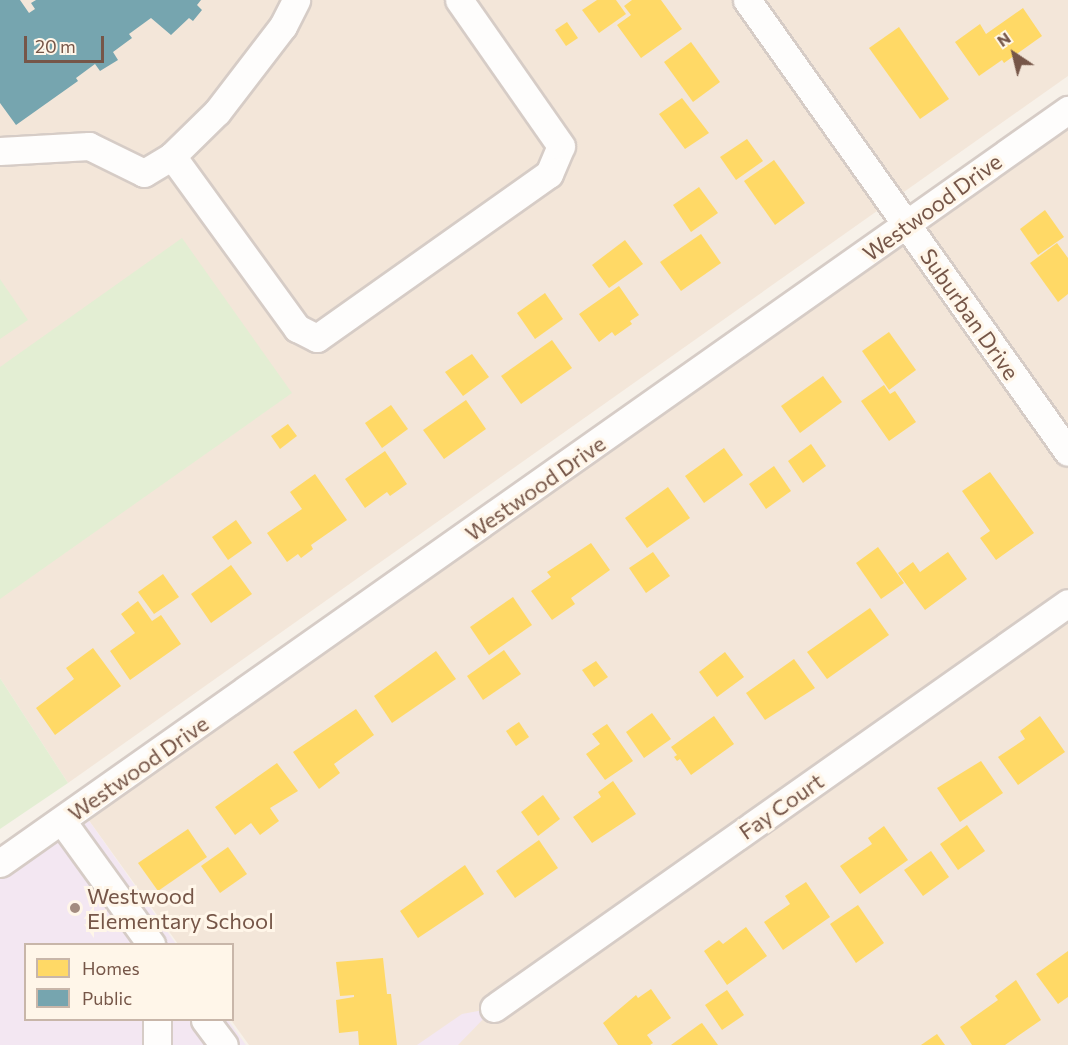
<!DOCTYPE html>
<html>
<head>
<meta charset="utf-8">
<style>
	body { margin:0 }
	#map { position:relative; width:1068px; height:1045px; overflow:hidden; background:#f7f1e9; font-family:Commissioner,sans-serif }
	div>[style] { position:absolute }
	.residential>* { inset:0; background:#f3e6d9 }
	.education>* { inset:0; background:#f3e7f2 }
	.green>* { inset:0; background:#e3eed3 }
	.homes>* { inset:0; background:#ffd966 }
	.public>* { inset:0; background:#76a5af }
	.roads { filter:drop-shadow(2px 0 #d6ccc6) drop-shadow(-2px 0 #d6ccc6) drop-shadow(0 2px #d6ccc6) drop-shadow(0 -2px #d6ccc6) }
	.minor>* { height:27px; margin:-13.5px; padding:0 13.5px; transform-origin:13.5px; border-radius:13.5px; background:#fefdfc }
	.dots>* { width:16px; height:16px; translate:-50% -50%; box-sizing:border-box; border:3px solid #fff6e9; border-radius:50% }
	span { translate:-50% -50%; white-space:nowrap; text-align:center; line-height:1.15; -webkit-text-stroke:6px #fff6e9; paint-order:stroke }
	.street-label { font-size:22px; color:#765648 }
	.poi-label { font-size:22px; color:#765648 }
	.left { translate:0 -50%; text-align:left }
	.legend { position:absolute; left:24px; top:943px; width:210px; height:78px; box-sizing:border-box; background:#fff6e9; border:2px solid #c8b6a9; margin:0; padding:8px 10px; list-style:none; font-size:18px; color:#765648 }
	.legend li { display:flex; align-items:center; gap:12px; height:30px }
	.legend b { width:30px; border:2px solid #c8b6a9 }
	.north { position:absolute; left:984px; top:24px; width:60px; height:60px; -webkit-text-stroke:4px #fff6e9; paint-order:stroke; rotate:325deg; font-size:16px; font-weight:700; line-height:24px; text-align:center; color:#765648 }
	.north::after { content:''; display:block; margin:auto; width:21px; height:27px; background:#765648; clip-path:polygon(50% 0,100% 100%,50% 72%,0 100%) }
	.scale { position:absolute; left:24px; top:36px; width:80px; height:27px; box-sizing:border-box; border:3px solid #765648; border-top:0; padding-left:8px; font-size:18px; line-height:21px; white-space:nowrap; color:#765648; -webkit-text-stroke:4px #fff6e9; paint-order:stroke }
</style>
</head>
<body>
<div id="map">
	<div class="residential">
		<div style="clip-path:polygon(0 0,1068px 0,1068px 76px,68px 783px,0 678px)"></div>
		<div style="clip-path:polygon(1068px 123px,1068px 1045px,249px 1045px,231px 1020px,232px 944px,178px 944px,85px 815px)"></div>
	</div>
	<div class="education">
		<div style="clip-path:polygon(85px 815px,176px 944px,26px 944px,26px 1020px,228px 1020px,246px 1045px,0 1045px,0 872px)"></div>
		<div style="clip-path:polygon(494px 1008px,458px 1045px,417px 1045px,462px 1014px)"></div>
	</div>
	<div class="green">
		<div style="clip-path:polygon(182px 238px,292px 393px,0 599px,0 367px)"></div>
		<div style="clip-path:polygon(0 279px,28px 320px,0 339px)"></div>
		<div style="clip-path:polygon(0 678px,68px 783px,0 829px)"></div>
	</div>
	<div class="homes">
		<div style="clip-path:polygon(597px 0,616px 0,626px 14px,599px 33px,582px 10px)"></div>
		<div style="clip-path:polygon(632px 0,661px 0,682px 29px,641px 58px,617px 25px,631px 15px,624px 6px)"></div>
		<div style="clip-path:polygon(1023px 8px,1042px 36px,1004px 63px,1002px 60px,979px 76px,955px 42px,980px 24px,986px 34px)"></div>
		<div style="clip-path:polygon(567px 22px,578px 38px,566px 46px,555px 30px)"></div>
		<div style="clip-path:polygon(899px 27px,949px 99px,920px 119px,869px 48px)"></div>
		<div style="clip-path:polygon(691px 42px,720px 82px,693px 102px,664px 62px)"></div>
		<div style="clip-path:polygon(682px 98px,709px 133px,685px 149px,659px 114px)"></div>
		<div style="clip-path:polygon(747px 139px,763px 161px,736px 180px,720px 157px)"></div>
		<div style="clip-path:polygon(774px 160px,805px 203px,775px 225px,744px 181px)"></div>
		<div style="clip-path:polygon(699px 187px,718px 213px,691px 232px,673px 205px)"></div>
		<div style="clip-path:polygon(1045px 210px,1064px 237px,1038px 255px,1020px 229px)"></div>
		<div style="clip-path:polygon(701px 234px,721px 263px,681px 291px,660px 262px)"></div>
		<div style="clip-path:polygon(625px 240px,643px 264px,609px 288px,592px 265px)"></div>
		<div style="clip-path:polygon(1057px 243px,1068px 258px,1068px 294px,1058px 302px,1030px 263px)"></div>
		<div style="clip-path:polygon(619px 286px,639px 315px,630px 321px,632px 324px,615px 336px,612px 332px,599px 342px,579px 314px)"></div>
		<div style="clip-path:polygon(545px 293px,563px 319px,535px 339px,517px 313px)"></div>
		<div style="clip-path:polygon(889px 332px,916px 370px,889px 390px,862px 351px)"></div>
		<div style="clip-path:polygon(552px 340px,572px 368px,521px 404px,501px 376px)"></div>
		<div style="clip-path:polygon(472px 354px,489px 377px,463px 396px,445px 372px)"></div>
		<div style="clip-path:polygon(823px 376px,842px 402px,800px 433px,781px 406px)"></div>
		<div style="clip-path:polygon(884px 385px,890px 394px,895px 391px,916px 422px,889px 441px,861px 401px)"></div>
		<div style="clip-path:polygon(466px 400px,486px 429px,444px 459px,423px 430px)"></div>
		<div style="clip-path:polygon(391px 405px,408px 429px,382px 448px,365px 423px)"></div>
		<div style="clip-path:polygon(288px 424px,297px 436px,280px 449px,271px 436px)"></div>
		<div style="clip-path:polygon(811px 444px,826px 466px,803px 483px,788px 461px)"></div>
		<div style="clip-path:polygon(724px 448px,743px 475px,704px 503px,685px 476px)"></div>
		<div style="clip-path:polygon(385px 451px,407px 484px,390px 496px,387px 492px,365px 508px,345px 479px)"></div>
		<div style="clip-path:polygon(774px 466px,791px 491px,766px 509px,749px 484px)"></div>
		<div style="clip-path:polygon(990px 472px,1034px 533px,996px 560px,980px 538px,990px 531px,962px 491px)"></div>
		<div style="clip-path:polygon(315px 474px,347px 520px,311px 545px,313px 549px,301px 558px,298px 554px,287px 562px,267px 533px,302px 509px,290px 492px)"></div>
		<div style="clip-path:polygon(668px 487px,690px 518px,647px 548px,625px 518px)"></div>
		<div style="clip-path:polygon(236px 520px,252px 543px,228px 560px,212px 537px)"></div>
		<div style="clip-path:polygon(591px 543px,610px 570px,571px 598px,575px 604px,552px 620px,531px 591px,551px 577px,547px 572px)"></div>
		<div style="clip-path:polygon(878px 547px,904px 583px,881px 599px,856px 563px)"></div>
		<div style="clip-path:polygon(653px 552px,670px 576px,646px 593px,629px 568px)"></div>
		<div style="clip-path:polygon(948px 552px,967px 579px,925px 610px,898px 573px,913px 562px,920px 572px)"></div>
		<div style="clip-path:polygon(231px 565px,252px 594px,211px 623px,191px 594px)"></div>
		<div style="clip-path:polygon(163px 574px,179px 597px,154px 614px,138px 592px)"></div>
		<div style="clip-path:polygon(513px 597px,532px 625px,489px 655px,470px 627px)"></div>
		<div style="clip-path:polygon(138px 601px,152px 621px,161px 615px,181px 644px,130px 680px,110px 651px,135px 633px,121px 614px)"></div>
		<div style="clip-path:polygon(870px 608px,889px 635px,827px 679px,807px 652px)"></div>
		<div style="clip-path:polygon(93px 648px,121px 686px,55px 735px,36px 708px,74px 679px,66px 668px)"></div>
		<div style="clip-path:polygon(504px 650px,521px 674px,483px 700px,467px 676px)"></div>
		<div style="clip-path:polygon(436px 651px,456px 679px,392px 723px,374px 696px)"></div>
		<div style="clip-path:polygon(725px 652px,744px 677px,717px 697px,699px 672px)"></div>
		<div style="clip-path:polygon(794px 659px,815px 688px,765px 720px,746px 693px)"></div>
		<div style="clip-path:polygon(596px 661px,608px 677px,594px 687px,582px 670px)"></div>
		<div style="clip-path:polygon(356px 709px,374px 735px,334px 764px,340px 773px,319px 789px,293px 752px)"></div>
		<div style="clip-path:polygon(652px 713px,671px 739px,644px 758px,626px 732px)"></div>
		<div style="clip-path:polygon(714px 716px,734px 744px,691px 775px,680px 759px,677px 761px,674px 757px,677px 755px,671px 747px)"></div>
		<div style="clip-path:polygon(1040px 716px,1065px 752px,1018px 785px,998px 757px,1025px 739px,1020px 731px)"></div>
		<div style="clip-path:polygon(519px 722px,529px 737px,516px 746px,506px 731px)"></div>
		<div style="clip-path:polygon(607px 724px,633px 761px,605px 780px,586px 754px,600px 744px,592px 734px)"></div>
		<div style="clip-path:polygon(981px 761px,1003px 793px,960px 822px,937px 788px)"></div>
		<div style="clip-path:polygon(277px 763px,298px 791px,270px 808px,279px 821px,260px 835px,251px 823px,235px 835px,215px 807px)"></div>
		<div style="clip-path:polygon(613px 781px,636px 814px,592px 843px,573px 817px,601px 797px,598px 792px)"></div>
		<div style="clip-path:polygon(543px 795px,560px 819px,538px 836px,521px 812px)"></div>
		<div style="clip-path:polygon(967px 825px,985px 851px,958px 870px,940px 844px)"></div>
		<div style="clip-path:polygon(884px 826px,908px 860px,860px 894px,840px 866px,872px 844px,868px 838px)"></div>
		<div style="clip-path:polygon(188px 829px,207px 857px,158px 891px,138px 863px)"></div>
		<div style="clip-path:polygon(539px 840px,558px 868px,515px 898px,496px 871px)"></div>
		<div style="clip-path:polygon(228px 847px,247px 874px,220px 893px,201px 866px)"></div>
		<div style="clip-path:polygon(931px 851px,949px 877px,923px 896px,904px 870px)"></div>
		<div style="clip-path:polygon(465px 865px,484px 894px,418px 938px,400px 911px)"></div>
		<div style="clip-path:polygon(806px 882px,830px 917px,783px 950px,764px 922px,790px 904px,785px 896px)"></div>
		<div style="clip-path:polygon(858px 905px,884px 943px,856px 963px,830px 924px)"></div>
		<div style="clip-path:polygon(746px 927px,767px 956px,727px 985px,704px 951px,719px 940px,723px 944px)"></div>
		<div style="clip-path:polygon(1068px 951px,1068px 997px,1058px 1004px,1036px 974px)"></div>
		<div style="clip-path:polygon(383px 958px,387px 994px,391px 994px,397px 1045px,359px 1045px,358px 1031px,339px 1033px,336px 1000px,354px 997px,354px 995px,340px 996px,336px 962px)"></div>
		<div style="clip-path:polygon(1016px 980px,1041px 1020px,1005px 1045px,972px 1045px,960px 1027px,998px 1000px,995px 996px)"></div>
		<div style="clip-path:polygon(651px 989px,671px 1018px,647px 1035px,653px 1043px,650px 1045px,618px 1045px,603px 1023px,636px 995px,638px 998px)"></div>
		<div style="clip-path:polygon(727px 990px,744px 1015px,722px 1030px,705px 1005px)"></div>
		<div style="clip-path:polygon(702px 1023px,718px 1045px,671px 1045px,700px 1024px)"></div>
		<div style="clip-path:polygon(937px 1034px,945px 1045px,921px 1045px)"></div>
	</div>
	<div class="public">
		<div style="clip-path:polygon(0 0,20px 0,29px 13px,35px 9px,31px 3px,36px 0,201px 0,197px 5px,202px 10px,193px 21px,189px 18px,171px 35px,151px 18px,129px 34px,132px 38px,113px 52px,118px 60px,100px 71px,95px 64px,76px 78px,78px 81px,16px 125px,0 103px)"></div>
	</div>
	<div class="roads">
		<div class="minor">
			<div style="left:747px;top:0;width:554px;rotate:54.62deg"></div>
			<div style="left:0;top:151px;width:89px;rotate:-3.2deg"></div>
			<div style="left:89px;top:146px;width:61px;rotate:26.1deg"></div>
			<div style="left:144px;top:173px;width:33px;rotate:-31deg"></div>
			<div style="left:172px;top:156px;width:63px;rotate:-44.4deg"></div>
			<div style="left:217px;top:112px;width:108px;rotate:-52.5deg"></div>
			<div style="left:283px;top:26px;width:29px;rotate:-63deg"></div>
			<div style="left:172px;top:156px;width:213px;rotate:54deg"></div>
			<div style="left:297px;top:328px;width:22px;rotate:27deg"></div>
			<div style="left:317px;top:338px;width:284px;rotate:-35.3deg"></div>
			<div style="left:549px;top:174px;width:30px;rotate:-67deg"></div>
			<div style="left:561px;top:146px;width:178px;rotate:-124.9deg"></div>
			<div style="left:62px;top:821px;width:152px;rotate:54.1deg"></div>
			<div style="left:0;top:863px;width:1307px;rotate:-35.19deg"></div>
			<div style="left:494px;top:1008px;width:702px;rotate:-35.21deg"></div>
			<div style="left:157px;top:1020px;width:25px;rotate:90deg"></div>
			<div style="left:205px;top:1020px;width:31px;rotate:53deg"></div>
		</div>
	</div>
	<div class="dots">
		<div style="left:75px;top:908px;background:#a38c80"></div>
	</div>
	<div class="street-label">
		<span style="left:932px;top:207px;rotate:-36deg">Westwood Drive</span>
		<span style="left:970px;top:314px;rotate:55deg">Suburban Drive</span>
		<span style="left:535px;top:488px;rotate:-35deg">Westwood Drive</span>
		<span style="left:138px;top:768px;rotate:-35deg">Westwood Drive</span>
		<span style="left:781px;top:806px;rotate:-35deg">Fay Court</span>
	</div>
	<div class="poi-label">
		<span class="left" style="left:87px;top:908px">Westwood<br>Elementary School</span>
	</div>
	<ul class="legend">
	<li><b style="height:16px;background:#ffd966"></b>Homes</li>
	<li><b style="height:16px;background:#76a5af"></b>Public</li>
	</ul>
	<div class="north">N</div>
	<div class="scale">20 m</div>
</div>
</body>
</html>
